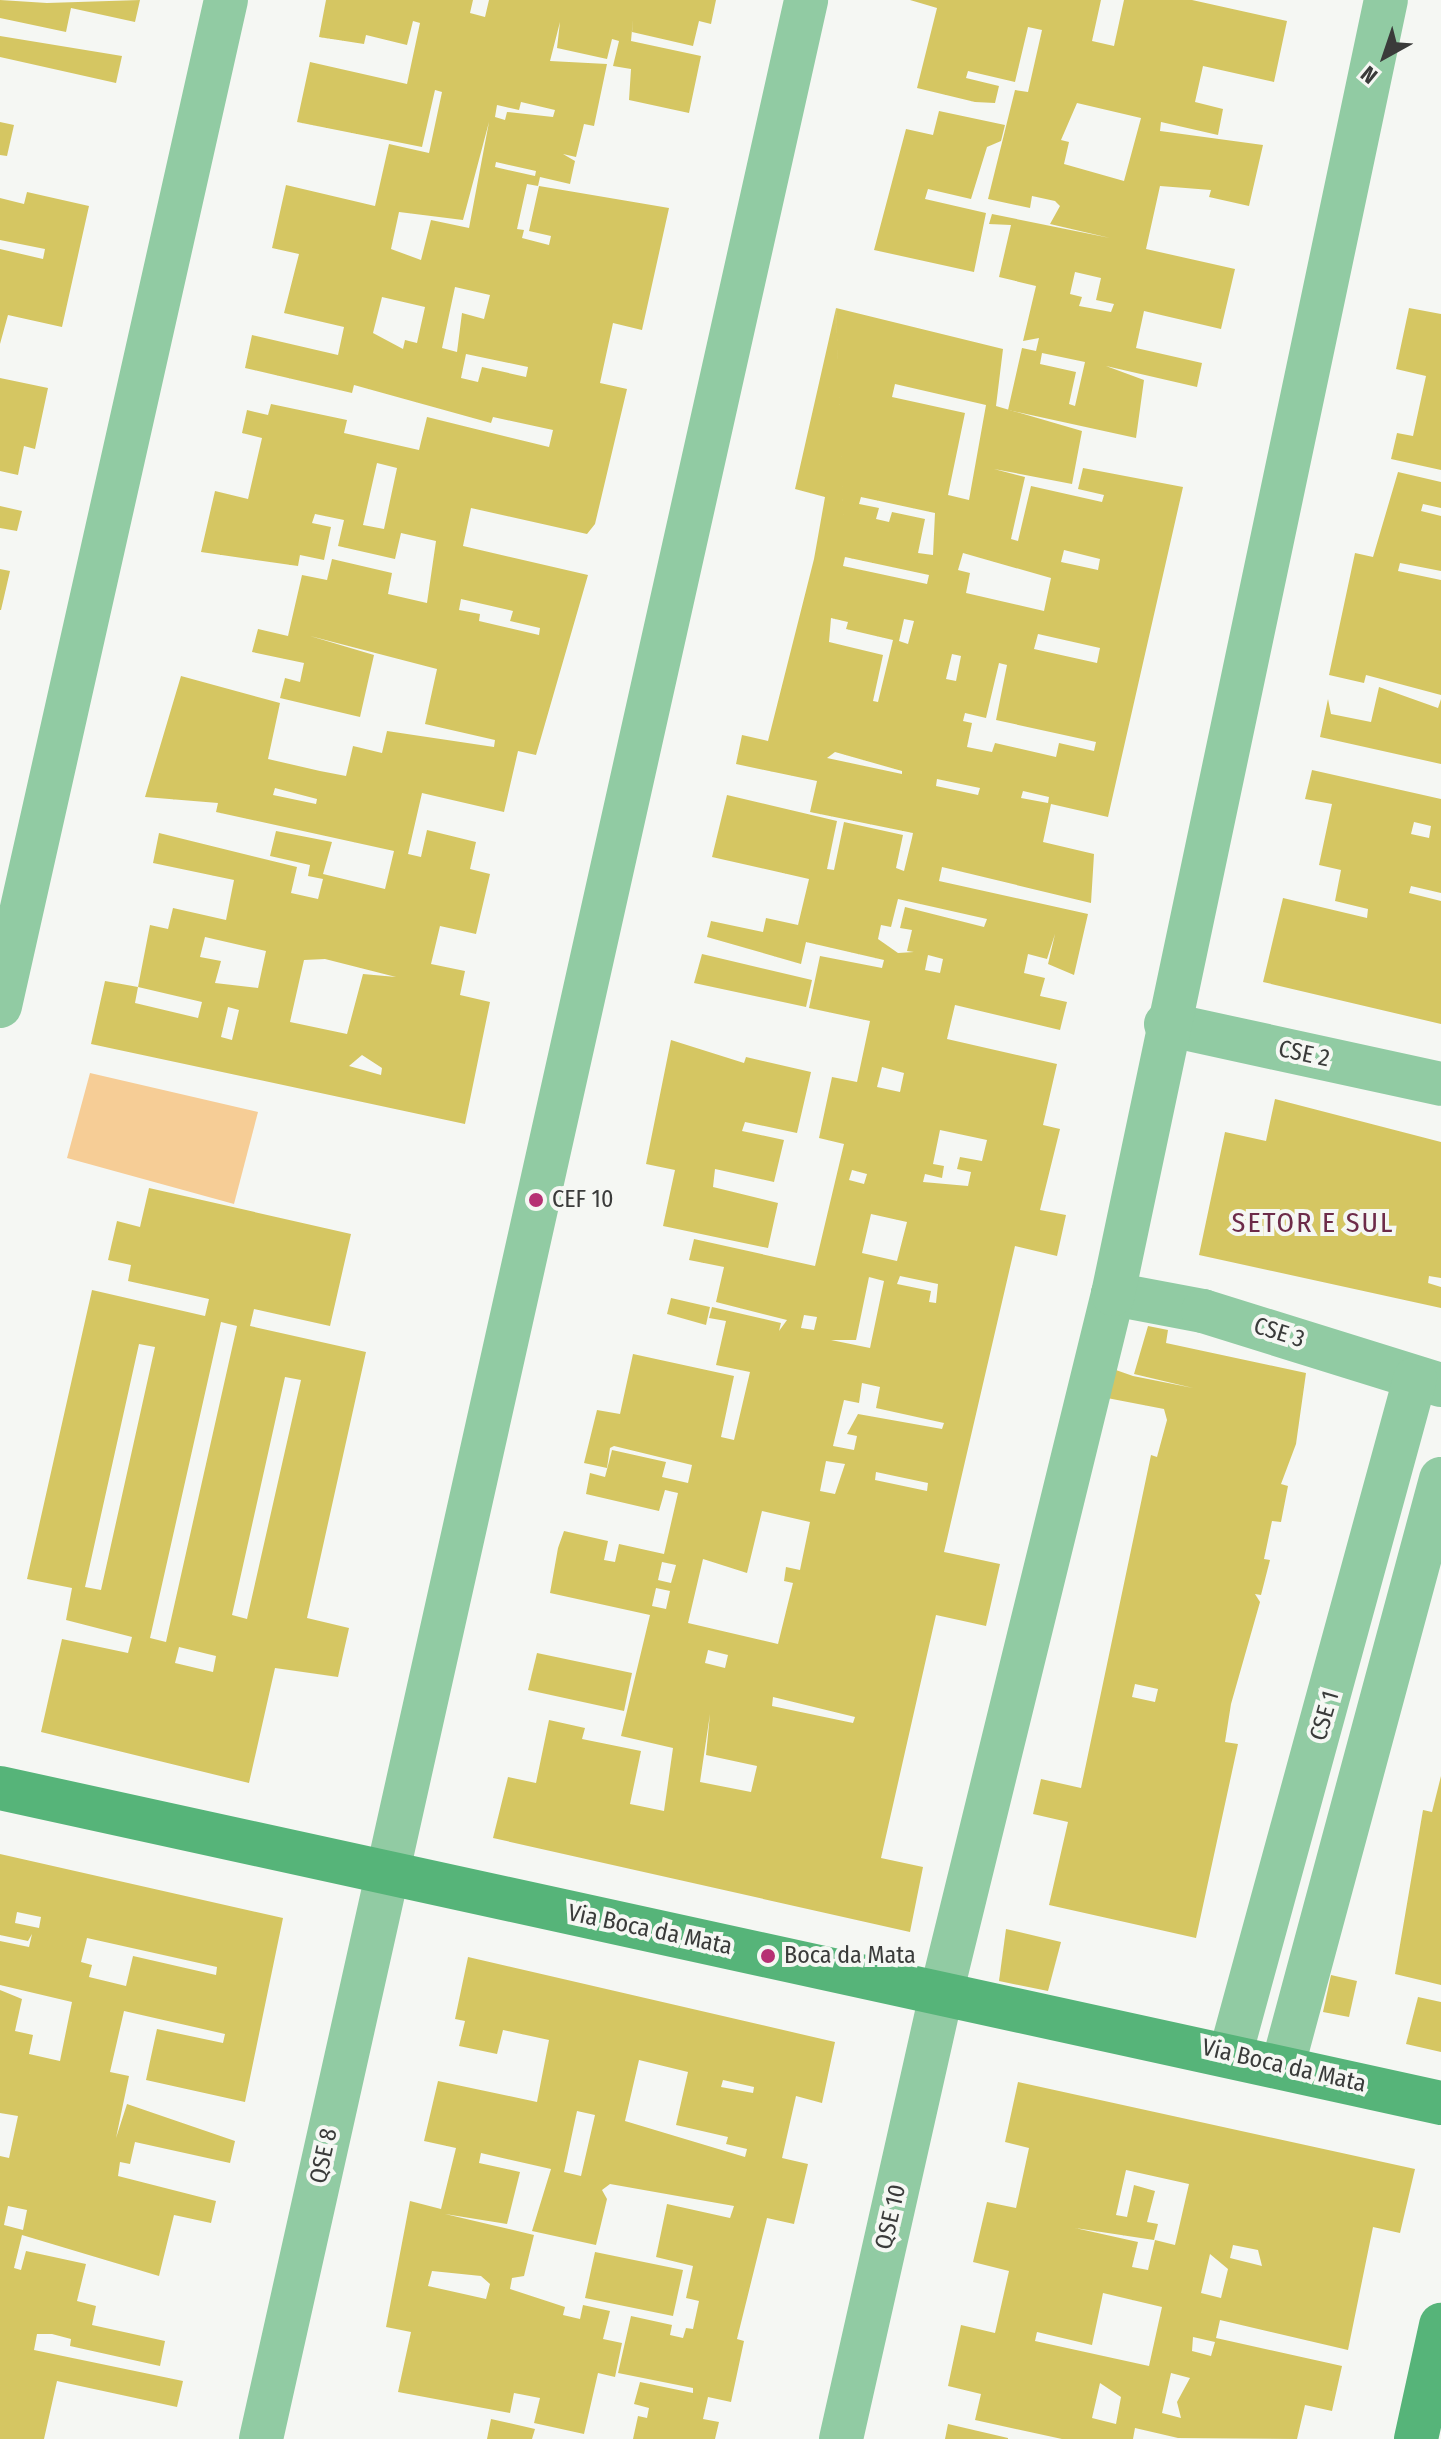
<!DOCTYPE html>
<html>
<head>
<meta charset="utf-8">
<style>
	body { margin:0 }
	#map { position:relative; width:1441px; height:2439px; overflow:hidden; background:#f5f7f3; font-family:"Fira Sans Condensed",sans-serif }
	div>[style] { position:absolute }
	.green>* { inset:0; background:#f6cd96 }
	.building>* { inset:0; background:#d5c662 }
	.street>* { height:44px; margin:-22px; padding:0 22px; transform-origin:22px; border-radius:22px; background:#91cba3 }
	.secondary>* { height:44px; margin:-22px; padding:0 22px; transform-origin:22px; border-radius:22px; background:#56b479 }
	.dots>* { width:22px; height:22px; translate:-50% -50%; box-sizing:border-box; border:4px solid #f5f7f3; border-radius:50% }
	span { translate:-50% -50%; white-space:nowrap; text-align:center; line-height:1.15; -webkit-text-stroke:8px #f5f7f3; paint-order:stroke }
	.street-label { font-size:24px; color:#3a3b3a }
	.poi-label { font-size:24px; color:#3a3b3a }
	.left { translate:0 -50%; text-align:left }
	.quarter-label { font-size:28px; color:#6d2b49; letter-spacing:2px }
	.north { position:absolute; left:1345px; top:16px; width:80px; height:80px; -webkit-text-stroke:6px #f5f7f3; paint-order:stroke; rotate:220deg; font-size:22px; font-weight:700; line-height:32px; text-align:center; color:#3a3b3a }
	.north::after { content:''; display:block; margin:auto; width:28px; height:36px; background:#3a3b3a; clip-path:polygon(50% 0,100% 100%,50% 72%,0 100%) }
</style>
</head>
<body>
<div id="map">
	<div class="green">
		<div style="clip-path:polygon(90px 1073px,258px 1112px,234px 1204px,67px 1158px)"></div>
	</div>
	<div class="building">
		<div style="clip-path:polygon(0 0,47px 3px,140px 0,135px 22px,71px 8px,66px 32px,0 18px)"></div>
		<div style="clip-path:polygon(evenodd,326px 0,473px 0,470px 13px,485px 17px,489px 0,716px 0,711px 24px,699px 21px,693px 46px,632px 32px,633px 19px,631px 41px,701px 56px,689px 113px,629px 100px,631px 69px,613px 66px,619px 41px,612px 39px,607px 59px,557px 48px,560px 22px,550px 61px,607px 64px,594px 126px,584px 124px,576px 157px,563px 154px,575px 161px,570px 184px,540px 177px,538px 186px,527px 184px,517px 229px,524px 230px,522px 238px,549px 245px,551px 236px,529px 231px,539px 186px,669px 208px,642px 330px,613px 323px,600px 383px,627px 389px,595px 524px,587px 534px,471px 508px,463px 546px,588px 575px,536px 755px,518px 751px,504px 812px,422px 793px,408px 854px,421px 857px,427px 830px,476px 842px,470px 869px,490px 874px,476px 934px,440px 926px,431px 964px,465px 971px,460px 995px,490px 1002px,465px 1124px,91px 1044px,105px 981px,138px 987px,150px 925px,168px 929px,173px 908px,226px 920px,234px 880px,153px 863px,159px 833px,297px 867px,291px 893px,318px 899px,323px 879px,308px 876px,310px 865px,270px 856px,276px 831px,332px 842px,323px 874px,385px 889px,394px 851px,216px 812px,218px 803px,145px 797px,181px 676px,280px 703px,268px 759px,320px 771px,346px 776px,353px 746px,382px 753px,387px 731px,494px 747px,495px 740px,425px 724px,437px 669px,310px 636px,374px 655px,360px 717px,280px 698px,285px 678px,300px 682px,304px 663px,252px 652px,258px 629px,288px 636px,302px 575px,327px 580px,332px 559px,392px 573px,388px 594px,427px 603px,436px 541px,401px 533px,395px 559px,338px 546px,344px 520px,315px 514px,312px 523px,331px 527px,324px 560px,300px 555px,298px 566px,201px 552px,215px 491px,248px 499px,262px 438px,242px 433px,247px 410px,268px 415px,271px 404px,347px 420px,344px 433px,419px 450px,427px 417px,549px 447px,553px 430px,493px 417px,491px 423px,354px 385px,352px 393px,245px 368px,252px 335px,338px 355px,344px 327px,284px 313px,299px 254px,272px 248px,286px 185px,375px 206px,389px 144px,429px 153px,442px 92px,435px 90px,422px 147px,297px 122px,310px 62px,407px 84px,420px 23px,413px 21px,407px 45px,366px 35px,364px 44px,319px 37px,326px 0,521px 102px,555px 110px,553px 117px,507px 112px,505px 120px,495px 117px,497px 105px,519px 110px,521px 102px,326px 0,489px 122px,469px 228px,431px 220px,421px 260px,391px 249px,399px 212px,463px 220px,489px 122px,326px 0,496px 162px,536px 171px,535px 176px,495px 167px,496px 162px,326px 0,455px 287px,490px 295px,484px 319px,462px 313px,457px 352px,442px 348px,455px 287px,326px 0,382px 297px,425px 307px,417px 343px,405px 340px,403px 349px,373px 333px,382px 297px,326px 0,466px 354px,528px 367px,526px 377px,482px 367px,478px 382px,461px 378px,466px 354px,326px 0,377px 463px,397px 468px,384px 529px,363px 525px,377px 463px,326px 0,461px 599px,513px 611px,510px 621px,540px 628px,539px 635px,479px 621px,480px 614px,459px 610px,461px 599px,326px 0,275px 788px,317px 799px,316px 804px,273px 795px,275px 788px,326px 0,205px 937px,266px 951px,258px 988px,215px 983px,221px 961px,200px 957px,205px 937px,326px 0,325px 959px,396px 977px,363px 974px,347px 1034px,290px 1022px,304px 960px,325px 959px,326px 0,138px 987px,202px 1002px,198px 1018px,135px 1003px,138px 987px,326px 0,228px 1007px,239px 1010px,232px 1040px,221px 1037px,228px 1007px,326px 0,362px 1055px,382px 1068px,381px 1075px,349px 1066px,362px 1055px)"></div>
		<div style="clip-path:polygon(evenodd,910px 0,1101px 0,1092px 41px,1114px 46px,1124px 0,1192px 0,1287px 21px,1274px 82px,1203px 66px,1195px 102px,1223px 109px,1218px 135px,1161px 122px,1160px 131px,1263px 145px,1249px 206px,1209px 197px,1211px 190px,1160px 186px,1146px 249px,1235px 269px,1221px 329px,1144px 311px,1136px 348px,1202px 363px,1197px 387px,1106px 366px,1144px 380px,1136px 438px,1008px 410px,1022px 348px,1036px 351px,1039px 338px,1023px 341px,1036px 286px,999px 277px,1011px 225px,989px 224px,992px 214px,1110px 238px,1050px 224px,1060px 206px,1055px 201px,1032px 196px,1030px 208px,988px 199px,1015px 90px,1028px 92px,1042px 30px,1028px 27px,1015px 82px,968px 71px,966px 78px,999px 86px,995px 103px,975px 102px,917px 88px,937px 8px,910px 0,1077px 103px,1141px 118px,1124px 181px,1064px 164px,1069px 142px,1061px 140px,1077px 103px,910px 0,1075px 272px,1101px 278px,1096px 300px,1114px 304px,1111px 312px,1079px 306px,1082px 297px,1070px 294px,1075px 272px,910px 0,1042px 353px,1085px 362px,1075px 406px,1069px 404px,1076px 372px,1040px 364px,1042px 353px)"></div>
		<div style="clip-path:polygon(0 36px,122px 56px,116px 83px,0 57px)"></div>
		<div style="clip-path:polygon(939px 111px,1005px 125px,1001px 141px,987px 147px,971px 199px,928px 189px,925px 199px,986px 213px,974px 272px,874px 250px,906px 129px,933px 135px)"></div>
		<div style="clip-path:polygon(0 122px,14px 125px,7px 156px,0 155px)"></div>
		<div style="clip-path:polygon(27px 192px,89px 206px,62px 327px,8px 315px,0 344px,0 249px,43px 259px,45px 249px,0 240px,0 198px,24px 204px)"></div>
		<div style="clip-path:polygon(evenodd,836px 308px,1003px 349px,996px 406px,1082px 431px,1072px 484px,994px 469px,1025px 477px,1011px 539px,1018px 541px,1031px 486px,1102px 502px,1104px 495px,1078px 489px,1083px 468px,1183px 487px,1108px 817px,1051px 804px,1043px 842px,1094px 854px,1091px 903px,942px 867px,939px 881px,1088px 914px,1074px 975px,1048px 964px,1055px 934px,1047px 959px,1028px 954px,1024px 973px,1045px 978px,1040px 996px,1067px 1002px,1060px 1030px,955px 1005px,947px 1039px,1057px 1064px,1043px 1125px,1060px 1129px,1040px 1210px,1066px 1215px,1057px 1256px,1015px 1246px,944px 1552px,1000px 1564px,986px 1626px,936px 1615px,881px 1858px,923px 1867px,910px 1932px,493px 1838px,508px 1777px,536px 1783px,549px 1720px,585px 1728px,582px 1739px,641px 1751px,630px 1804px,664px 1811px,673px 1748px,621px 1736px,650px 1615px,550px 1593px,558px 1548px,564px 1531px,608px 1541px,604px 1560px,615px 1562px,619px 1544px,664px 1554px,678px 1493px,665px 1490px,659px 1511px,586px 1494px,590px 1473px,605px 1477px,612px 1450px,666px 1462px,662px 1477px,688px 1483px,692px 1465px,614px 1446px,610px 1448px,607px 1468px,584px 1463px,597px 1410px,620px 1414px,633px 1354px,734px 1376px,721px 1437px,734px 1440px,750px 1372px,716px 1365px,726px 1321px,709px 1318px,712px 1307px,781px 1323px,779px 1331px,787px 1320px,716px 1302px,724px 1267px,689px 1260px,694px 1239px,815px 1266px,844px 1144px,819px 1138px,832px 1077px,857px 1082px,870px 1021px,809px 1008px,820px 956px,882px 968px,884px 960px,806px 942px,801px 964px,707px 937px,711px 921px,763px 932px,766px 918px,798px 925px,809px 879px,712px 857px,727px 795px,837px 821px,827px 869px,834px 870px,844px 822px,903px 835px,896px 868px,904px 871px,912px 838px,913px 833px,810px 812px,817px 781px,736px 764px,742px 735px,768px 741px,814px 559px,825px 497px,795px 489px,836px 308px,895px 384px,986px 405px,969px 500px,948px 495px,965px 413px,892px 397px,895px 384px,836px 308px,861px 497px,935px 513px,933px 555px,918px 553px,925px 519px,892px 512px,889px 522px,876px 519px,879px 508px,859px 504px,861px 497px,836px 308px,1064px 550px,1100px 559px,1098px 570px,1061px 562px,1064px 550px,836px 308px,963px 553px,1051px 578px,1044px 611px,966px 593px,970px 573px,958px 570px,963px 553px,836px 308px,845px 557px,929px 575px,927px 584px,843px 566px,845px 557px,836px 308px,831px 618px,848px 622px,846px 629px,893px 640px,878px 702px,873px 701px,883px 655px,829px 642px,831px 618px,836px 308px,904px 619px,914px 621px,908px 644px,899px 641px,904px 619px,836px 308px,1038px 634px,1100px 648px,1097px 663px,1034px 649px,1038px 634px,836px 308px,952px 654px,961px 656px,956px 681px,946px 679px,952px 654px,836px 308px,999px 663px,1007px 665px,996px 720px,1096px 742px,1094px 751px,1059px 743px,1056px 757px,995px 743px,992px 752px,967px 747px,972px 723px,963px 721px,965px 713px,986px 718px,999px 663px,836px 308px,835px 752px,902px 771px,902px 774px,827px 758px,835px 752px,836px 308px,937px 779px,980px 788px,978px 795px,936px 786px,937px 779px,836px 308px,1023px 791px,1049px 797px,1048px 803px,1021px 798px,1023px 791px,836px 308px,898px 899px,987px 919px,984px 927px,905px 907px,900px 928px,912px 930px,907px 951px,914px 952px,898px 953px,878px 939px,881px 925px,891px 927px,898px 899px,836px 308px,928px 955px,943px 959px,940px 973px,925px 970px,928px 955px,836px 308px,882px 1067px,904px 1073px,900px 1092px,877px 1087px,882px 1067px,836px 308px,940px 1130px,987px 1140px,982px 1161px,960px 1157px,957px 1169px,971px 1172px,968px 1186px,923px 1182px,925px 1174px,942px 1178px,944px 1166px,933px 1164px,940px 1130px,836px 308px,852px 1170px,867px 1174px,864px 1184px,849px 1180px,852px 1170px,836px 308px,871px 1214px,907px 1222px,897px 1261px,862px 1253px,871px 1214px,836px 308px,900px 1276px,938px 1284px,936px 1303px,929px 1302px,931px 1291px,897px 1284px,900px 1276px,836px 308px,869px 1277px,884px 1281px,870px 1348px,831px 1340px,856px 1340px,869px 1277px,836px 308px,804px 1315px,817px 1317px,814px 1330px,801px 1328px,804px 1315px,836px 308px,862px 1383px,880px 1387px,876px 1408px,944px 1423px,942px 1429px,858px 1414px,847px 1434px,857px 1436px,854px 1450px,833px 1446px,844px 1400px,859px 1403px,862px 1383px,836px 308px,826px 1461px,845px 1464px,835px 1494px,820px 1491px,826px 1461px,836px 308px,876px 1472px,928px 1483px,927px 1491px,875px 1480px,876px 1472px,836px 308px,762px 1511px,810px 1522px,800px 1570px,786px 1567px,784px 1581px,793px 1583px,778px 1644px,688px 1623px,703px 1559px,747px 1573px,762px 1511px,836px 308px,662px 1562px,676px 1565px,671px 1583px,658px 1580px,662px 1562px,836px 308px,656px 1588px,670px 1591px,666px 1609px,652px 1606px,656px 1588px,836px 308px,708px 1650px,728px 1655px,725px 1668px,705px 1663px,708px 1650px,836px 308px,773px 1697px,855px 1717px,853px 1723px,772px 1706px,773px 1697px,836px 308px,710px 1714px,706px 1755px,757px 1766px,751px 1792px,700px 1782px,710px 1714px)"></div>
		<div style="clip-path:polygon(1409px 308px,1441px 314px,1441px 470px,1391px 459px,1397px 433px,1413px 436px,1426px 376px,1396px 369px)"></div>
		<div style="clip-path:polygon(0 378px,48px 388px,35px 449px,24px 446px,18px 475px,0 471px)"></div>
		<div style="clip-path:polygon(1398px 472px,1441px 482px,1441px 508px,1423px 504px,1421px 511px,1441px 516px,1441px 571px,1400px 563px,1398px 571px,1441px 580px,1441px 695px,1366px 675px,1364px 683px,1329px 675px,1355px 553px,1373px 557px)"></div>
		<div style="clip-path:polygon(0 506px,22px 511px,17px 531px,0 528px)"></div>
		<div style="clip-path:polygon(0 569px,10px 571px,1px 610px,0 610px)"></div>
		<div style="clip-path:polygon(1379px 687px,1438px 708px,1441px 699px,1441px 764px,1320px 737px,1328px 699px,1331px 714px,1371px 722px)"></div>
		<div style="clip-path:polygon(evenodd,1312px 770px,1441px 799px,1441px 893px,1411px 886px,1409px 893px,1441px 901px,1441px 1024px,1263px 982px,1283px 898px,1367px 918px,1368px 909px,1335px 901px,1341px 870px,1319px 865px,1332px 804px,1305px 799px,1312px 770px,1414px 822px,1431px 826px,1429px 838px,1411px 834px,1414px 822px)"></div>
		<div style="clip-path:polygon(702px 954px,812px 980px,806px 1007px,694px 983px)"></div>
		<div style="clip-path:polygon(671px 1040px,744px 1063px,746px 1057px,811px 1072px,797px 1133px,745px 1122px,742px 1131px,784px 1140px,774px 1182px,715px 1169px,713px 1187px,778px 1203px,768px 1248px,663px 1226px,675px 1170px,646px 1164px)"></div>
		<div style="clip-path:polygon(1275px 1099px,1441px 1142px,1441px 1278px,1429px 1276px,1428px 1283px,1441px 1287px,1441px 1308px,1199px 1255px,1225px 1132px,1266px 1141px)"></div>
		<div style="clip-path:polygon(evenodd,149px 1188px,351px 1234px,330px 1326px,254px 1309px,250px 1326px,366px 1352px,307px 1618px,349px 1628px,338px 1677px,275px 1668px,249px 1783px,41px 1732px,62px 1639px,128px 1653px,132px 1637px,66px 1620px,72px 1588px,27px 1579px,92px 1290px,205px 1316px,209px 1299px,128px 1281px,131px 1265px,108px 1260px,117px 1221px,140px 1227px,149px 1188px,221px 1322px,237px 1326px,166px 1642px,150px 1638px,221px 1322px,149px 1188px,139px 1344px,155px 1347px,101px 1590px,85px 1587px,139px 1344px,149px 1188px,285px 1377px,301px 1380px,247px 1619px,232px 1615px,285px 1377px,149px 1188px,179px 1647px,216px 1656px,213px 1672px,175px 1663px,179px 1647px)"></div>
		<div style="clip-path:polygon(671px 1298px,710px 1307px,706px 1325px,667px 1314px)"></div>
		<div style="clip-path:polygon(evenodd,1148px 1326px,1168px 1330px,1166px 1343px,1306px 1373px,1296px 1444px,1281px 1484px,1288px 1486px,1281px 1522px,1272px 1521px,1264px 1559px,1270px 1560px,1261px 1595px,1255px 1594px,1260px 1602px,1231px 1704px,1225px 1742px,1238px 1744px,1196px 1938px,1049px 1905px,1068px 1822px,1033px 1814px,1041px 1779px,1081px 1788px,1151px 1455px,1157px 1457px,1167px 1420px,1164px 1409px,1107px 1398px,1113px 1369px,1133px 1376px,1193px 1388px,1134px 1374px,1148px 1326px,1135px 1684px,1158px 1689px,1155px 1702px,1132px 1697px,1135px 1684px)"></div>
		<div style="clip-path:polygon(537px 1653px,632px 1673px,624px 1711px,528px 1690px)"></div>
		<div style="clip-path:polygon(1441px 1776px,1441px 1985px,1395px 1974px,1423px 1810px,1432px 1812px)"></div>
		<div style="clip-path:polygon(evenodd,0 1854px,283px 1918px,245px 2102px,146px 2080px,157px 2029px,223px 2043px,225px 2034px,124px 2011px,110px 2072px,129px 2076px,116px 2138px,127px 2104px,235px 2141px,230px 2163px,135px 2142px,130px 2164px,120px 2162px,118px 2176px,216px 2201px,211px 2223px,174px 2215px,159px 2276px,22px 2235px,14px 2268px,21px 2270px,26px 2251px,86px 2264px,77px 2301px,96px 2306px,92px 2325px,165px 2341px,160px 2366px,70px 2346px,71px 2339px,52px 2334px,37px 2334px,34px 2350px,183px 2381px,177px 2407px,57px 2381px,44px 2439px,0 2439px,0 2156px,9px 2158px,18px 2116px,0 2113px,0 1990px,22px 1999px,15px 2031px,33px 2035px,29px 2054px,60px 2061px,72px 2002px,0 1985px,0 1941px,29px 1947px,32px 1934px,28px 1941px,0 1935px,0 1854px,17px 1912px,41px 1917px,39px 1928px,15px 1923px,17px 1912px,0 1854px,87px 1938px,217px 1967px,216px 1975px,133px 1956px,126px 1986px,89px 1977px,92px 1965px,81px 1962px,87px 1938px,0 1854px,8px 2206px,27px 2210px,23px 2230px,4px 2225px,8px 2206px)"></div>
		<div style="clip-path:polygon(1006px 1929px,1061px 1942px,1048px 1991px,999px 1981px)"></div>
		<div style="clip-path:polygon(evenodd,468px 1957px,835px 2042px,822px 2103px,796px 2096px,782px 2158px,808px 2164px,794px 2224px,767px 2218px,737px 2339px,744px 2341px,731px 2402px,708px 2397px,703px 2419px,719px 2422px,715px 2439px,633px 2439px,638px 2416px,647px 2418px,649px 2408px,634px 2404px,640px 2382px,693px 2393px,693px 2388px,618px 2373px,631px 2316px,672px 2325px,670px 2335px,683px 2338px,686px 2328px,693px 2329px,699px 2301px,686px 2298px,693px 2266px,656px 2257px,667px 2204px,730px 2218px,734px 2206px,610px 2184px,602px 2190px,607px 2199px,596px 2245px,532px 2231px,551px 2169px,481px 2153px,479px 2163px,520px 2172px,507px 2224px,445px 2214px,534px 2235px,524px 2276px,512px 2278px,510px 2289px,565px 2307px,563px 2315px,580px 2319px,583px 2305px,610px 2311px,603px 2339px,622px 2343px,615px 2377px,598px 2373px,584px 2434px,534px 2423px,540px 2398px,514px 2393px,510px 2413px,398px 2392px,411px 2332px,386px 2327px,410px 2201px,441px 2209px,456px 2148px,424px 2141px,438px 2081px,537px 2102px,549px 2040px,503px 2030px,497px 2054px,459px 2046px,465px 2021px,455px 2019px,468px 1957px,639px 2060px,688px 2072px,676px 2125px,728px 2137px,726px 2144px,747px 2149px,745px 2157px,625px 2121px,639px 2060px,468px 1957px,723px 2080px,754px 2087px,753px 2093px,721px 2087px,723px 2080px,468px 1957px,577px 2111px,595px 2115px,581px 2176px,564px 2172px,577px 2111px,468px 1957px,432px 2271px,481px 2276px,490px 2284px,486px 2299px,428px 2286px,432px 2271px)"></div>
		<div style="clip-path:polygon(1331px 1975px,1357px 1981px,1349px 2017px,1323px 2012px)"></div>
		<div style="clip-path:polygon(1418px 1997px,1441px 2002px,1441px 2052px,1406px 2044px)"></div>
		<div style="clip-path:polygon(evenodd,1018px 2082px,1415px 2169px,1400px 2233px,1373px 2227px,1348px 2350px,1220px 2320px,1216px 2338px,1342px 2366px,1332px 2411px,1305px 2405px,1297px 2439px,1178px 2438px,1135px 2428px,1133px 2439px,1062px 2439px,975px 2420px,981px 2394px,948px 2386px,961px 2325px,995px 2333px,1009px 2271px,973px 2262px,987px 2202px,1016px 2208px,1029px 2148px,1005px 2142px,1018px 2082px,1126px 2170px,1189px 2184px,1175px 2245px,1155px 2240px,1148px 2270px,1132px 2267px,1138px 2242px,1075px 2228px,1154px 2240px,1158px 2224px,1147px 2222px,1155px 2191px,1134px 2185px,1127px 2217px,1116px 2215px,1126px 2170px,1018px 2082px,1233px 2245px,1258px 2250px,1262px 2266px,1230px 2258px,1233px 2245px,1018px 2082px,1210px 2254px,1228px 2269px,1221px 2298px,1201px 2293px,1210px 2254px,1018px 2082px,1103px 2293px,1162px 2307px,1149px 2366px,1035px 2341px,1037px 2332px,1092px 2345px,1103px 2293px,1018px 2082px,1193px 2337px,1215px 2342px,1211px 2356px,1192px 2351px,1193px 2337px,1018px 2082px,1171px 2373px,1190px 2378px,1177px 2402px,1181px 2418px,1162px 2413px,1171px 2373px,1018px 2082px,1100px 2383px,1121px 2397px,1116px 2424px,1092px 2418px,1100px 2383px)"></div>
		<div style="clip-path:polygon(595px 2252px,683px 2270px,673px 2316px,585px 2298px)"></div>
		<div style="clip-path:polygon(491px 2419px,535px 2429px,532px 2439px,487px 2439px)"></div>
		<div style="clip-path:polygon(948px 2424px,1008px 2438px,1008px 2439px,945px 2439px)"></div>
	</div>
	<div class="street">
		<div style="left:0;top:1006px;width:1031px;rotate:-77.34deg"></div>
		<div style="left:1166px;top:1024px;width:281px;rotate:12.3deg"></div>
		<div style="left:1113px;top:1294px;width:92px;rotate:10.7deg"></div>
		<div style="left:1203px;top:1311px;width:249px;rotate:17.3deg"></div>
		<div style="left:1231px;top:2052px;width:698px;rotate:-74.71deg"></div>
		<div style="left:1283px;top:2065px;width:607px;rotate:-74.91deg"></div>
		<div style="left:261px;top:2439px;width:2499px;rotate:-77.4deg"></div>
		<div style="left:841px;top:2439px;width:456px;rotate:-77.3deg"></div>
		<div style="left:941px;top:1994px;width:721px;rotate:-76.2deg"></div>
		<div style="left:1113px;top:1294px;width:1322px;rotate:-78.09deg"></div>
	</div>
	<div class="secondary">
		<div style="left:0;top:1788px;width:1475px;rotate:12.33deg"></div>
		<div style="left:1416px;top:2439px;width:117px;rotate:-77.6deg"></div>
	</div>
	<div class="dots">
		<div style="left:536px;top:1200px;background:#b63073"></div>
		<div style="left:768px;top:1956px;background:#b63073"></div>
	</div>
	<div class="street-label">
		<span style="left:1304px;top:1054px;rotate:12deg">CSE 2</span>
		<span style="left:1279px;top:1333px;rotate:17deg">CSE 3</span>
		<span style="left:1325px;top:1716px;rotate:-74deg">CSE 1</span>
		<span style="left:650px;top:1930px;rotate:12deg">Via Boca da Mata</span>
		<span style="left:1284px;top:2066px;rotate:13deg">Via Boca da Mata</span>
		<span style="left:324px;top:2156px;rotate:-78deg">QSE 8</span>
		<span style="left:891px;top:2217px;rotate:-77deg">QSE 10</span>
	</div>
	<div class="poi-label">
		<span class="left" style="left:552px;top:1200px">CEF 10</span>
		<span class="left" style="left:784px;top:1956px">Boca da Mata</span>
	</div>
	<div class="quarter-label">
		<span style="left:1313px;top:1223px">SETOR E SUL</span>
	</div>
	<div class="north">N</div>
</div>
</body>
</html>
